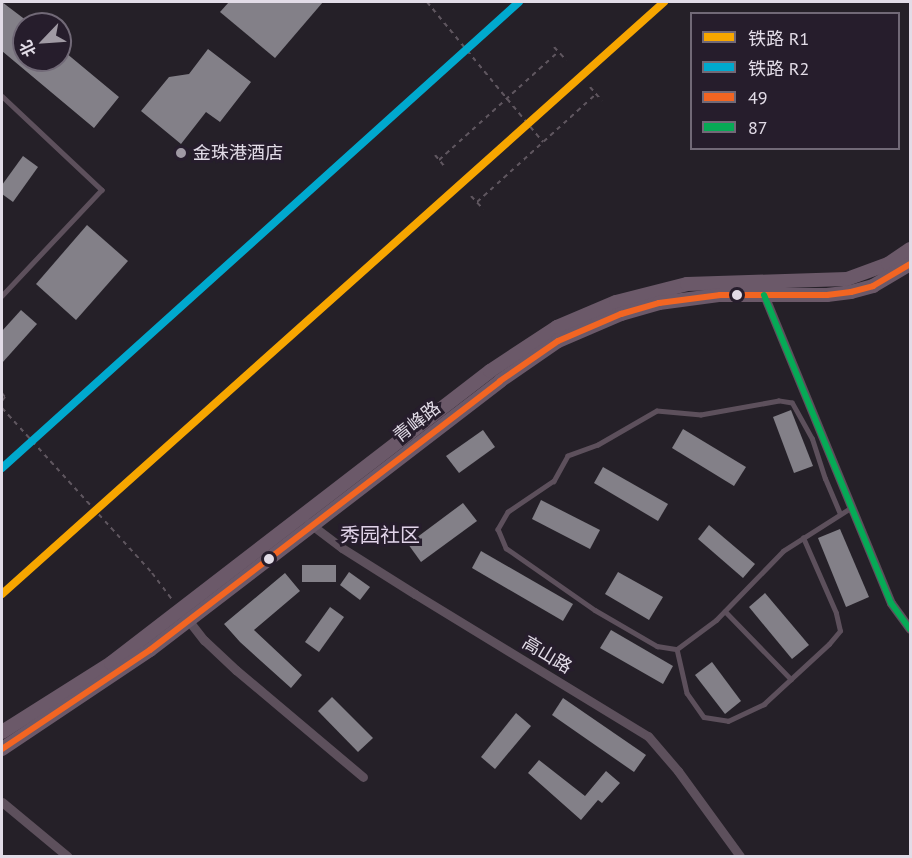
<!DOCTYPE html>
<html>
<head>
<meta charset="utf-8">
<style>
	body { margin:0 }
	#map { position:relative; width:912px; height:858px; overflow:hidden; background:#252028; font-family:"PT Sans","Noto Sans SC",sans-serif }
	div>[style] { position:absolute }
	.building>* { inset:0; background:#838088 }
	.path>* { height:2px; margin-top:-1px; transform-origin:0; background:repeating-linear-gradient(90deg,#5f565f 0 4.5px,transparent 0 9px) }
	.service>* { height:4.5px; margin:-2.25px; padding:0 2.25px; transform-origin:2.25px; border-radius:2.25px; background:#5d505c }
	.minor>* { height:9px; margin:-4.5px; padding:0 4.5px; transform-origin:4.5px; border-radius:4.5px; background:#5d505c }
	.secondary>* { height:14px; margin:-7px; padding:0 7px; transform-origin:7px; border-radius:7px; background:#6b5969 }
	.path-bridge>* { height:2px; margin-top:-1px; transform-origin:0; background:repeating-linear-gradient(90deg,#5f565f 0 4.5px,transparent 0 9px) }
	.bus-1>* { height:6px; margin:-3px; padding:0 3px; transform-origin:3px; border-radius:3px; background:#f26522 }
	.bus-2>* { height:6px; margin:-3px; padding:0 3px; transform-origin:3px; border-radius:3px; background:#06aa56 }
	.rail-1>* { height:8px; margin:-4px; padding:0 4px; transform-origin:4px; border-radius:4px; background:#f7a600 }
	.rail-2>* { height:8px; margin:-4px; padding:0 4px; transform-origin:4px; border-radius:4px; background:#00a9ce }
	.dots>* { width:16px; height:16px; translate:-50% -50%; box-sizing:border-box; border:3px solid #261d2c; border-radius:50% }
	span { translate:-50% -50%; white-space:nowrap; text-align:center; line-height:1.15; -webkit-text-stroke:6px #261d2c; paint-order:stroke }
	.poi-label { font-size:18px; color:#e2dce7 }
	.left { translate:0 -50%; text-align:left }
	.street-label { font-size:18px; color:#e2dce7 }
	.neighbourhood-label { font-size:20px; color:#e0d3e8 }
	.frame { position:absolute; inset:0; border:3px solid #e2dce7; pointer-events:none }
	.legend { position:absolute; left:690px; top:12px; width:210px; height:138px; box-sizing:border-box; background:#261d2c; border:2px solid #716977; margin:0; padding:8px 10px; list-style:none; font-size:18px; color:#e2dce7 }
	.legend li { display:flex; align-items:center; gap:12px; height:30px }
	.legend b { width:30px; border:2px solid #716977 }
	.north { position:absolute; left:12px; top:12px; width:60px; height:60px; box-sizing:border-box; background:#261d2c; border:2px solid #716977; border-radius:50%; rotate:245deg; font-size:16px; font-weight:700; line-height:24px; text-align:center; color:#e2dce7 }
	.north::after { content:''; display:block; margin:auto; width:21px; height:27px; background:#a09aa4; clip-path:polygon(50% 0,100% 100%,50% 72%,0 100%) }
</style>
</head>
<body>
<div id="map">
	<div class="building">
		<div style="clip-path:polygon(2px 2px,31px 24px,24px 24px,24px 60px,60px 60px,60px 48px,119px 97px,94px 128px,2px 51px)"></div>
		<div style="clip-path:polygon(229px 2px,323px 2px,275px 58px,220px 12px)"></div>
		<div style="clip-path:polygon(208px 49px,251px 82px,220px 122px,206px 112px,181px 144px,141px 111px,169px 77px,189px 74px)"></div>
		<div style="clip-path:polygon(23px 156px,38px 167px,13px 202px,2px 194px,2px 185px)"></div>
		<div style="clip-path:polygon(87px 225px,128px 261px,76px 320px,36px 284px)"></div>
		<div style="clip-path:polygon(21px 310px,37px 324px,2px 363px,2px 331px)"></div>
		<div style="clip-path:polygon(791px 410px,813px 466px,794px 473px,773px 417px)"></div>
		<div style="clip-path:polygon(683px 429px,746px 467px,734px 486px,672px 448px)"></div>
		<div style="clip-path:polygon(483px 430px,495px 447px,459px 473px,446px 456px)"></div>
		<div style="clip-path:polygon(603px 467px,668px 504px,658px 521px,594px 483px)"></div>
		<div style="clip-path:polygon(541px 500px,600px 530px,590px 549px,532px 519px)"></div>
		<div style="clip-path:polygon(463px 503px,477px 521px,421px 562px,408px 544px)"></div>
		<div style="clip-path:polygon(709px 525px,755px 564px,743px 578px,698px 539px)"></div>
		<div style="clip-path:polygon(840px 529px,869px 597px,846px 607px,818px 538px)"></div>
		<div style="clip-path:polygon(481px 551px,573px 604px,563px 621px,472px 568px)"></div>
		<div style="clip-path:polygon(302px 565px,336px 565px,336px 582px,302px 582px)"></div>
		<div style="clip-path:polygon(349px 572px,370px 587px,360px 600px,340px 585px)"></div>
		<div style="clip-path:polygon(618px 572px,663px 597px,649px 620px,605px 594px)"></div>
		<div style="clip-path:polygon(285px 573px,300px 591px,254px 630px,302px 675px,291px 688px,240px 642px,224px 624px)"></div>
		<div style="clip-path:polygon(765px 593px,809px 645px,792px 659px,749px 607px)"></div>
		<div style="clip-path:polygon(330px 607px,344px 617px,319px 652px,305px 642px)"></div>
		<div style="clip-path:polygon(611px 630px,673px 666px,663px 684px,600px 648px)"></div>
		<div style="clip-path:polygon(712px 662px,741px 701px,725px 714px,695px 675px)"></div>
		<div style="clip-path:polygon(332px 697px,373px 738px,358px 752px,318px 711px)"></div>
		<div style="clip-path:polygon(563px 698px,646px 755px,634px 772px,552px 715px)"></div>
		<div style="clip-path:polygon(516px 713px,531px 726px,495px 769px,481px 757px)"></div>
		<div style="clip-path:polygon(539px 760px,585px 796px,606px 771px,620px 783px,602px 803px,598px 800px,581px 820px,528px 773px)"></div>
	</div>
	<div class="path">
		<div style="left:554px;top:47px;width:18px;rotate:47deg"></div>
		<div style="left:590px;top:87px;width:18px;rotate:49deg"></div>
		<div style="left:435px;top:155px;width:17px;rotate:50deg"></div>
		<div style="left:439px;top:160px;width:161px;rotate:-42.2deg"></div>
		<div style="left:471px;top:196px;width:18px;rotate:47deg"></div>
		<div style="left:477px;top:202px;width:161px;rotate:-42.2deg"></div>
		<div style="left:2px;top:393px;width:5px;rotate:53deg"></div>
		<div style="left:5px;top:397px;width:5px;rotate:127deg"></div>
		<div style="left:2px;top:408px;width:223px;rotate:47.7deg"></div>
		<div style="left:152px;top:573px;width:35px;rotate:53deg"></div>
	</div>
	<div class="service">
		<div style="left:2px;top:96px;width:137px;rotate:43.2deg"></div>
		<div style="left:102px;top:190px;width:146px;rotate:133.3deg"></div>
		<div style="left:840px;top:514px;width:38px;rotate:-113deg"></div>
		<div style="left:825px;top:479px;width:42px;rotate:-108deg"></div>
		<div style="left:812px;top:439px;width:41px;rotate:-119.1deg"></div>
		<div style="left:792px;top:403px;width:13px;rotate:-171deg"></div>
		<div style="left:779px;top:401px;width:79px;rotate:169.8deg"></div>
		<div style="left:701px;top:415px;width:44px;rotate:-174.8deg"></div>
		<div style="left:657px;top:411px;width:68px;rotate:150deg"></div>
		<div style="left:598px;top:445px;width:32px;rotate:160deg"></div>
		<div style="left:568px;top:456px;width:29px;rotate:119deg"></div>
		<div style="left:554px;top:481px;width:55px;rotate:146deg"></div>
		<div style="left:508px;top:512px;width:20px;rotate:120deg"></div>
		<div style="left:498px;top:529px;width:21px;rotate:67deg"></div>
		<div style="left:506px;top:548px;width:108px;rotate:34.9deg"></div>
		<div style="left:595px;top:610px;width:72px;rotate:30.1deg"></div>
		<div style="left:657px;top:646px;width:20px;rotate:9deg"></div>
		<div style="left:677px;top:649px;width:49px;rotate:-36.6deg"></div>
		<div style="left:716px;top:620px;width:96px;rotate:-45.8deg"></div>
		<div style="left:783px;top:551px;width:82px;rotate:-32.5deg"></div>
		<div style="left:725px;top:611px;width:95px;rotate:45.9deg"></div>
		<div style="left:677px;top:649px;width:45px;rotate:77.2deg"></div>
		<div style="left:687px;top:693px;width:29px;rotate:55deg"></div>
		<div style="left:704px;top:717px;width:24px;rotate:9deg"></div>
		<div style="left:728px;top:721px;width:40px;rotate:-25deg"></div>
		<div style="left:764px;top:704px;width:88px;rotate:-42.7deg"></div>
		<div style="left:829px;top:644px;width:17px;rotate:-50deg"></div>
		<div style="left:840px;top:631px;width:18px;rotate:-103deg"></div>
		<div style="left:836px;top:613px;width:82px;rotate:-113.7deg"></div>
	</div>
	<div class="minor">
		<div style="left:764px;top:295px;width:333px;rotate:67.6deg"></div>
		<div style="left:891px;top:603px;width:32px;rotate:54deg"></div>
		<div style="left:309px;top:523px;width:41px;rotate:37.1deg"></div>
		<div style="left:342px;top:548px;width:86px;rotate:32.2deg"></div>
		<div style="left:415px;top:594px;width:273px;rotate:31.4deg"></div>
		<div style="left:648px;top:736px;width:46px;rotate:49.4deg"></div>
		<div style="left:678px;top:771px;width:105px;rotate:53.9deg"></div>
		<div style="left:185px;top:616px;width:31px;rotate:52deg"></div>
		<div style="left:204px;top:640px;width:44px;rotate:43.2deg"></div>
		<div style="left:236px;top:670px;width:166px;rotate:40.1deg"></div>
		<div style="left:2px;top:802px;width:85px;rotate:39.7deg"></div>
	</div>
	<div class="secondary">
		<div style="left:2px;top:732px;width:129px;rotate:-32.3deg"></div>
		<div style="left:111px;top:663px;width:478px;rotate:-37.6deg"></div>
		<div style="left:490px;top:371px;width:80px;rotate:-33.3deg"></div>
		<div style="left:557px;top:327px;width:64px;rotate:-23deg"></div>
		<div style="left:616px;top:302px;width:73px;rotate:-14.2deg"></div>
		<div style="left:687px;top:284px;width:160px;rotate:-1.8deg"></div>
		<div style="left:847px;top:279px;width:44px;rotate:-20.1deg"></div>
		<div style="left:888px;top:264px;width:27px;rotate:-34deg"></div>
		<div style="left:2px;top:749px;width:178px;rotate:-33.8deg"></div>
		<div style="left:150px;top:650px;width:441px;rotate:-37.5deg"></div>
		<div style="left:500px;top:381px;width:70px;rotate:-34.6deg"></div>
		<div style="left:558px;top:341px;width:69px;rotate:-23.2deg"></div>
		<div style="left:621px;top:314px;width:40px;rotate:-16deg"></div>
		<div style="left:659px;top:303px;width:62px;rotate:-7.5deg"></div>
		<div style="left:720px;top:295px;width:107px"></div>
		<div style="left:827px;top:295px;width:24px;rotate:-7deg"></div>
		<div style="left:851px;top:292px;width:23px;rotate:-15deg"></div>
		<div style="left:873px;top:286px;width:43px;rotate:-30.7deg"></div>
	</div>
	<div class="path-bridge">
		<div style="left:427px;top:2px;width:182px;rotate:50.4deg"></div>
	</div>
	<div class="bus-1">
		<div style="left:2px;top:749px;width:178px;rotate:-33.8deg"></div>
		<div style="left:150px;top:650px;width:441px;rotate:-37.5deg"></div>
		<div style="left:500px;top:381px;width:70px;rotate:-34.6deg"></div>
		<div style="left:558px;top:341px;width:69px;rotate:-23.2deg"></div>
		<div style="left:621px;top:314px;width:40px;rotate:-16deg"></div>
		<div style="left:659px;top:303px;width:62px;rotate:-7.5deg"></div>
		<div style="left:720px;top:295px;width:107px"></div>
		<div style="left:827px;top:295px;width:24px;rotate:-7deg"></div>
		<div style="left:851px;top:292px;width:23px;rotate:-15deg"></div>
		<div style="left:873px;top:286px;width:43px;rotate:-30.7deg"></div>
	</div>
	<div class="bus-2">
		<div style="left:764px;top:295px;width:333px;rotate:67.6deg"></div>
		<div style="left:891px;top:603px;width:32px;rotate:54deg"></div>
	</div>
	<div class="rail-1">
		<div style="left:2px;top:594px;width:888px;rotate:-41.8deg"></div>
	</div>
	<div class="rail-2">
		<div style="left:2px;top:468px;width:696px;rotate:-42.03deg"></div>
	</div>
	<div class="dots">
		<div style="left:181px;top:153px;background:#a09aa4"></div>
		<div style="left:737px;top:295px;background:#e2dce7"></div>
		<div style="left:269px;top:559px;background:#e2dce7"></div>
	</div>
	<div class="poi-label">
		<span class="left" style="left:193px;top:153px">金珠港酒店</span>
	</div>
	<div class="street-label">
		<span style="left:417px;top:422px;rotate:-38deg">青峰路</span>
		<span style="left:547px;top:655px;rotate:31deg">高山路</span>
	</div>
	<div class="neighbourhood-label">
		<span style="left:380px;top:535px">秀园社区</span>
	</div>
	<div class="frame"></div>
	<ul class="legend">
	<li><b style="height:8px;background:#f7a600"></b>铁路 R1</li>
	<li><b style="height:8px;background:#00a9ce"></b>铁路 R2</li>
	<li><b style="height:8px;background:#f26522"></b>49</li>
	<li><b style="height:8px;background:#06aa56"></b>87</li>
	</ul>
	<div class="north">北</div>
</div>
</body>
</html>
